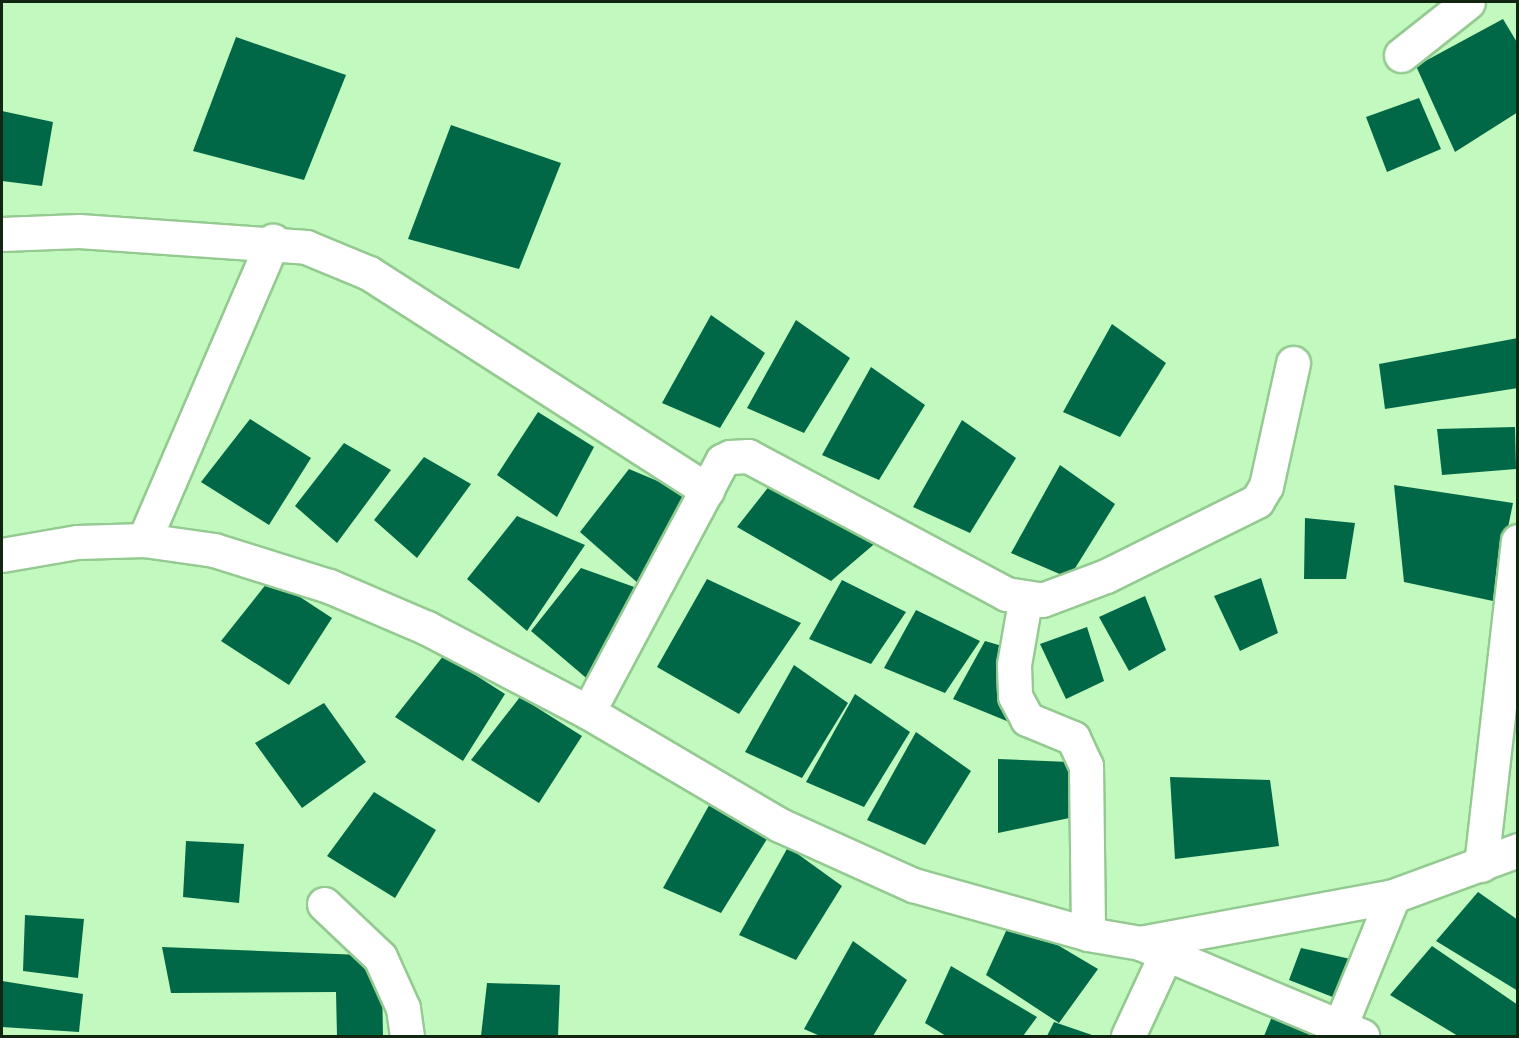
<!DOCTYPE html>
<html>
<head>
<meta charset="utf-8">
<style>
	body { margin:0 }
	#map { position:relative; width:1519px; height:1038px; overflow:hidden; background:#c2f9be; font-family:"IBM Plex Sans",sans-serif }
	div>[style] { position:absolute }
	.building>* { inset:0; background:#006847 }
	.roads { filter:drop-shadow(2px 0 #94ca91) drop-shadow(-2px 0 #94ca91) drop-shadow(0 2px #94ca91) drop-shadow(0 -2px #94ca91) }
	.street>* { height:33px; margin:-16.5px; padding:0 16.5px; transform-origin:16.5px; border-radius:16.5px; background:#fff }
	span { translate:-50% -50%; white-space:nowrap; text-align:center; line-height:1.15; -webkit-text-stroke:6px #fff; paint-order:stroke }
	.frame { position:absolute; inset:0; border:3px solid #112610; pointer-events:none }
</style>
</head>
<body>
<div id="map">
	<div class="building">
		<div style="clip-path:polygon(1503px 19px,1518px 44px,1518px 112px,1455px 152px,1416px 66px)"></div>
		<div style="clip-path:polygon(236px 37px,346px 75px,304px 180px,193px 151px)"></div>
		<div style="clip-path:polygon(1419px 98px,1441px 149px,1387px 172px,1366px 117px)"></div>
		<div style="clip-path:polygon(2px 111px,53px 122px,42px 186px,2px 181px)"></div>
		<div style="clip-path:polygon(451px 125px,561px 163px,519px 269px,408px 239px)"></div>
		<div style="clip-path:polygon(711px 315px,765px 353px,720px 428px,662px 403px)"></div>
		<div style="clip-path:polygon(796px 320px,850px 358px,804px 433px,747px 408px)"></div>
		<div style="clip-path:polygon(1112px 324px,1166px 363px,1120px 437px,1063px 412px)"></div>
		<div style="clip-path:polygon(1518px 338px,1518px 388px,1385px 409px,1379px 364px)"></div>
		<div style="clip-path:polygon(871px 367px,925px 405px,879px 480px,822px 455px)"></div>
		<div style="clip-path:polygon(538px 412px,594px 447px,557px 517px,497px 475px)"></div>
		<div style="clip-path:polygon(250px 419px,311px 458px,269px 525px,201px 482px)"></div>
		<div style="clip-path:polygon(962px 420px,1016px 458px,970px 533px,913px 507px)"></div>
		<div style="clip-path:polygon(1515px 427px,1516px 469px,1442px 475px,1437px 429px)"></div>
		<div style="clip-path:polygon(344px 443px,391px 470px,337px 543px,295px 506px)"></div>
		<div style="clip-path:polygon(424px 457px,471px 484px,417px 558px,374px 520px)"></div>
		<div style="clip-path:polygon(1060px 465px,1115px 504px,1069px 578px,1011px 553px)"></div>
		<div style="clip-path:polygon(629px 469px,698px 498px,639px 584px,580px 532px)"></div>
		<div style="clip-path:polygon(770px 485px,879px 540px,831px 581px,737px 527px)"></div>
		<div style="clip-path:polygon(1394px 485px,1513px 503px,1493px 601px,1404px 582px)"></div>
		<div style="clip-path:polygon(517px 516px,585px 545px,527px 631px,467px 579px)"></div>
		<div style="clip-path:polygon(1305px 518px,1355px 523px,1346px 579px,1304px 579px)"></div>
		<div style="clip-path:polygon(581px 568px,637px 588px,591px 682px,531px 631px)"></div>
		<div style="clip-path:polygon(271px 578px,332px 618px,289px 685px,221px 641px)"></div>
		<div style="clip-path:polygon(1261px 578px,1278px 633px,1240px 651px,1214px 596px)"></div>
		<div style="clip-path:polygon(707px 579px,801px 623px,739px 714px,657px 667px)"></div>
		<div style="clip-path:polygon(842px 580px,906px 612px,871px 664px,809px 639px)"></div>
		<div style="clip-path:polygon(1145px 596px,1166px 650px,1129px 671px,1099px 617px)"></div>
		<div style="clip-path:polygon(916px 610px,980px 641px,945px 693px,884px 668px)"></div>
		<div style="clip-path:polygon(1087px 627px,1104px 681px,1066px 699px,1040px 644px)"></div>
		<div style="clip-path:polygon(985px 641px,1009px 648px,1014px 724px,953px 699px)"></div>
		<div style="clip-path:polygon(444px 655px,505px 694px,463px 761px,395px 717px)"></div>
		<div style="clip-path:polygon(794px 665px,848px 703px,802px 778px,745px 752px)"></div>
		<div style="clip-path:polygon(855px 694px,910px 732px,864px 807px,806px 782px)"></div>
		<div style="clip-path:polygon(520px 697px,582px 736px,539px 803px,471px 760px)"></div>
		<div style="clip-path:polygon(324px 703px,366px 762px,302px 808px,255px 743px)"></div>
		<div style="clip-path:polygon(916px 732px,971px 771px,925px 845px,867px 820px)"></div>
		<div style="clip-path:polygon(998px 759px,1069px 762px,1074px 817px,998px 833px)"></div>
		<div style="clip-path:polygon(1170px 777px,1270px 780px,1279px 846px,1175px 859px)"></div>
		<div style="clip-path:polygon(374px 792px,436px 830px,395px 898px,327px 856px)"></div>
		<div style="clip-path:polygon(712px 800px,767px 839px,721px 913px,663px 888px)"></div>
		<div style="clip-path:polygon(186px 841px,244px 844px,239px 903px,183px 897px)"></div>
		<div style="clip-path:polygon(788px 847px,842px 886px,796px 960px,739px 935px)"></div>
		<div style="clip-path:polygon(1478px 892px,1518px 920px,1518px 991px,1436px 941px)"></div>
		<div style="clip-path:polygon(25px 915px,84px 919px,78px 978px,23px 971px)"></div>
		<div style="clip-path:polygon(1012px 918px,1098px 969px,1059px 1023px,986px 975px)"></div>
		<div style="clip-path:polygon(853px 941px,907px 980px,873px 1036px,820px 1036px,804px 1029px)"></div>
		<div style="clip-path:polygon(1432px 946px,1518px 1005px,1518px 1036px,1458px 1036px,1390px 995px)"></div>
		<div style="clip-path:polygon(162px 947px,362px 955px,382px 981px,383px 1036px,337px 1036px,336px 992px,171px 993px)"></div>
		<div style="clip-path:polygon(1301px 948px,1355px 960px,1343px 1001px,1289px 980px)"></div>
		<div style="clip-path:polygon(951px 966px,1037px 1017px,1023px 1036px,946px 1036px,925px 1023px)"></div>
		<div style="clip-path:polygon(2px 981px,83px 994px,79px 1032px,2px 1027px)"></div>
		<div style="clip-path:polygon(487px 983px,560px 985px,558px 1036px,481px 1036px)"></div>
		<div style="clip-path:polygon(1274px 1012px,1326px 1036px,1264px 1036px)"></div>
		<div style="clip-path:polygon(1054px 1022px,1095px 1036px,1047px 1036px)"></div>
	</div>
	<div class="roads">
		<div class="street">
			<div style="left:1401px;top:55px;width:85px;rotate:-38.3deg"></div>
			<div style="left:2px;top:234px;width:77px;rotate:-2.2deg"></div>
			<div style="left:79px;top:231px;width:228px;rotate:4deg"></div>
			<div style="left:306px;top:247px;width:68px;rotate:22.4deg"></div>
			<div style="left:369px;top:273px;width:402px;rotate:32.7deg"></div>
			<div style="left:144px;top:540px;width:326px;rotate:-66.7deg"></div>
			<div style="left:2px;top:555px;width:76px;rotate:-9.8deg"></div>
			<div style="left:77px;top:542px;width:67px;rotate:-1.7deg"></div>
			<div style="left:144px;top:540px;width:71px;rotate:8.1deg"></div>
			<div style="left:214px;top:550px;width:121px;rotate:17.4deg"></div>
			<div style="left:329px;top:586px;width:107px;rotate:23.2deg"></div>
			<div style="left:427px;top:628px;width:182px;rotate:27.6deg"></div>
			<div style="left:588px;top:712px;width:223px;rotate:30.5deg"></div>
			<div style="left:780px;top:825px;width:146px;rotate:24.3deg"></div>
			<div style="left:913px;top:885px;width:182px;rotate:15.6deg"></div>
			<div style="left:1088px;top:934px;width:53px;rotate:9.8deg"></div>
			<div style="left:1140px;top:943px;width:257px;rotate:-10.5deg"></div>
			<div style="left:1393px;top:896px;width:133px;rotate:-20.2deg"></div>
			<div style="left:1025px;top:601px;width:65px;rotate:99.8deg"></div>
			<div style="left:1014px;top:665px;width:31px;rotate:88deg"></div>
			<div style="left:1015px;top:696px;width:26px;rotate:62deg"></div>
			<div style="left:1027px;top:719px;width:50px;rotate:22.4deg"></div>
			<div style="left:1073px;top:738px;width:31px;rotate:65deg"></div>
			<div style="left:1086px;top:766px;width:168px;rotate:89.3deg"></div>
			<div style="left:588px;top:712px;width:285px;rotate:-61.9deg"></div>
			<div style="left:722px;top:461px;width:9px;rotate:-27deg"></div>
			<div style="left:730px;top:457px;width:18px;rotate:-3deg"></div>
			<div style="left:748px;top:456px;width:293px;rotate:28.1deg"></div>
			<div style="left:1006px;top:594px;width:36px;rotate:9deg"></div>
			<div style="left:1042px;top:600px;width:68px;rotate:-20.6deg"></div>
			<div style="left:1106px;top:576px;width:169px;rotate:-26.4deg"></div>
			<div style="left:1257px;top:501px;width:17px;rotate:-59deg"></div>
			<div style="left:1266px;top:486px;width:126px;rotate:-77.6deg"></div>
			<div style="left:1481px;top:865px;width:326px;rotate:-83.5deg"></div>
			<div style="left:324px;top:904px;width:77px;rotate:43.4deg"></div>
			<div style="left:380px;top:957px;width:56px;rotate:65.7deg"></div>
			<div style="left:403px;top:1008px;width:28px;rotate:82deg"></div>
			<div style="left:1140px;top:943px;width:241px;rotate:22.7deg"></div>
			<div style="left:1128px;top:1036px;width:90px;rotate:-65.1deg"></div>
			<div style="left:1336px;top:1036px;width:151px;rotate:-67.8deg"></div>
		</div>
	</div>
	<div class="frame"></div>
</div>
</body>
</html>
